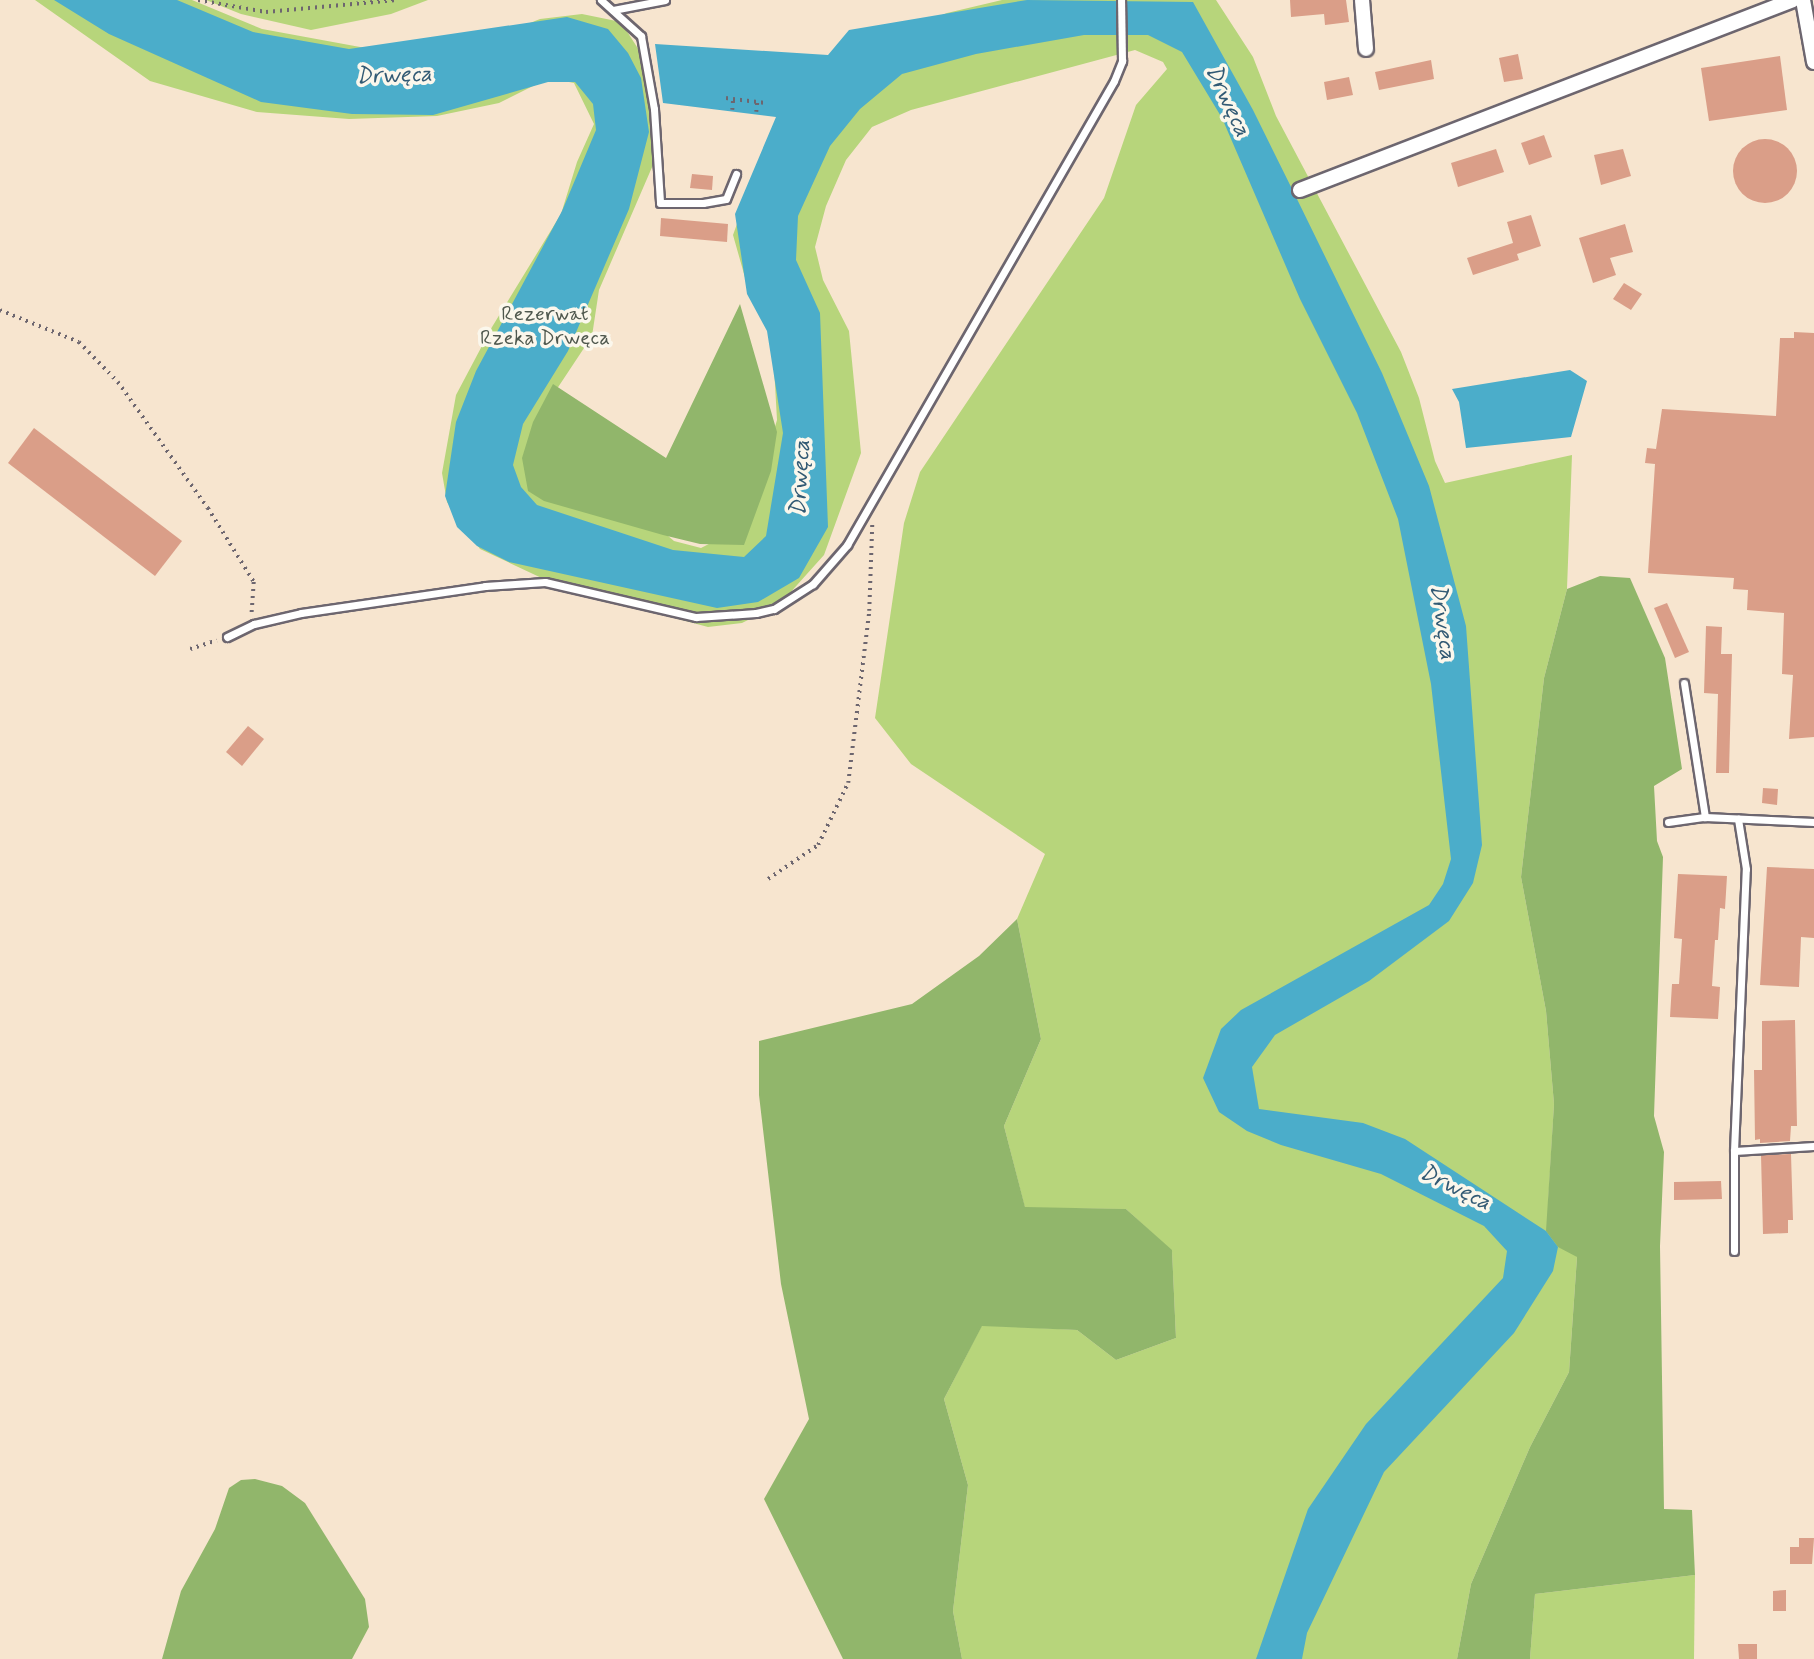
<!DOCTYPE html>
<html>
<head>
<meta charset="utf-8">
<style>
	body { margin:0 }
	#map { position:relative; width:1814px; height:1659px; overflow:hidden; background:#f7e5cf; font-family:Mynerve,sans-serif }
	div>[style] { position:absolute }
	.green>* { inset:0; background:#b7d57b }
	.forest>* { inset:0; background:#91b66b }
	.water>* { inset:0; background:#4badca }
	.building>* { inset:0; background:#da9e88 }
	.round { border-radius:50% }
	.path>* { height:3.5px; margin-top:-1.75px; transform-origin:0; background:repeating-linear-gradient(90deg,#6d666f 0 2px,transparent 0 7px) }
	.roads { filter:drop-shadow(2px 0 #6d666f) drop-shadow(-2px 0 #6d666f) drop-shadow(0 2px #6d666f) drop-shadow(0 -2px #6d666f) }
	.service>* { height:7px; margin:-3.5px; padding:0 3.5px; transform-origin:3.5px; border-radius:3.5px; background:#fff }
	.minor>* { height:14px; margin:-7px; padding:0 7px; transform-origin:7px; border-radius:7px; background:#fff }
	span { translate:-50% -50%; white-space:nowrap; text-align:center; line-height:1.15; -webkit-text-stroke:7px #fbf7ec; paint-order:stroke }
	.park-label { font-size:21px; color:#4f584e }
	.water-label { font-size:23px; color:#325a74; font-style:italic }
</style>
</head>
<body>
<div id="map">
	<div class="green">
		<div style="clip-path:polygon(35px 0,192px 0,262px 29px,371px 49px,490px 39px,540px 19px,582px 14px,621px 22px,644px 58px,658px 101px,659px 151px,599px 290px,592px 336px,535px 422px,674px 541px,701px 548px,746px 525px,777px 420px,772px 331px,746px 281px,733px 235px,771px 130px,856px 50px,947px 13px,1002px 0,1216px 0,1253px 57px,1276px 116px,1401px 352px,1419px 398px,1435px 461px,1445px 483px,1572px 455px,1567px 589px,1544px 678px,1521px 877px,1546px 1011px,1554px 1104px,1548px 1205px,1577px 1257px,1569px 1372px,1530px 1447px,1471px 1584px,1457px 1659px,962px 1659px,953px 1611px,968px 1485px,944px 1399px,982px 1325px,1077px 1330px,1116px 1360px,1176px 1338px,1172px 1251px,1126px 1209px,1025px 1208px,1004px 1126px,1041px 1039px,1017px 919px,1045px 854px,911px 764px,875px 718px,904px 523px,920px 472px,1104px 198px,1136px 105px,1167px 69px,1163px 62px,1135px 50px,911px 110px,872px 127px,846px 160px,826px 206px,815px 247px,823px 280px,849px 331px,861px 453px,824px 555px,780px 604px,742px 623px,708px 627px,563px 588px,480px 549px,447px 502px,442px 473px,456px 395px,492px 327px,561px 214px,577px 162px,594px 124px,574px 83px,549px 78px,499px 103px,437px 116px,349px 119px,257px 112px,150px 81px)"></div>
		<div style="clip-path:polygon(206px 0,428px 0,391px 14px,311px 30px,241px 14px)"></div>
		<div style="clip-path:polygon(1695px 1575px,1694px 1659px,1530px 1659px,1535px 1594px)"></div>
	</div>
	<div class="forest">
		<div style="clip-path:polygon(740px 304px,777px 432px,771px 471px,744px 545px,700px 544px,663px 535px,544px 501px,528px 491px,522px 458px,533px 422px,553px 384px,666px 458px)"></div>
		<div style="clip-path:polygon(1600px 576px,1630px 578px,1665px 658px,1682px 769px,1654px 786px,1657px 841px,1663px 857px,1654px 1116px,1664px 1152px,1660px 1246px,1664px 1509px,1692px 1510px,1695px 1575px,1535px 1594px,1530px 1659px,1457px 1659px,1471px 1584px,1530px 1447px,1569px 1372px,1577px 1257px,1558px 1247px,1546px 1231px,1554px 1104px,1546px 1011px,1521px 877px,1544px 678px,1567px 589px)"></div>
		<div style="clip-path:polygon(1017px 919px,1041px 1039px,1004px 1126px,1025px 1207px,1126px 1209px,1172px 1250px,1176px 1338px,1116px 1360px,1077px 1330px,982px 1326px,944px 1399px,968px 1485px,953px 1611px,962px 1659px,843px 1659px,764px 1499px,809px 1419px,781px 1284px,759px 1095px,759px 1041px,912px 1004px,979px 956px)"></div>
		<div style="clip-path:polygon(255px 1479px,282px 1486px,305px 1503px,365px 1599px,369px 1627px,352px 1659px,162px 1659px,181px 1591px,215px 1529px,229px 1488px,241px 1480px)"></div>
	</div>
	<div class="water">
		<div style="clip-path:polygon(54px 0,177px 0,253px 32px,349px 49px,567px 17px,608px 29px,628px 53px,641px 78px,649px 132px,629px 209px,568px 351px,523px 424px,513px 465px,521px 487px,537px 505px,673px 550px,744px 557px,766px 536px,783px 433px,767px 331px,747px 294px,735px 214px,776px 117px,663px 103px,655px 44px,828px 55px,849px 30px,1027px 0,1193px 2px,1253px 110px,1296px 197px,1382px 373px,1429px 486px,1466px 626px,1482px 845px,1473px 883px,1449px 921px,1369px 981px,1275px 1035px,1252px 1067px,1259px 1109px,1363px 1123px,1405px 1139px,1546px 1231px,1558px 1247px,1553px 1271px,1514px 1333px,1384px 1472px,1307px 1633px,1302px 1659px,1256px 1659px,1308px 1509px,1366px 1424px,1503px 1278px,1507px 1251px,1484px 1226px,1381px 1174px,1281px 1145px,1247px 1131px,1219px 1112px,1203px 1078px,1221px 1029px,1241px 1010px,1429px 905px,1443px 884px,1451px 859px,1431px 684px,1398px 519px,1357px 413px,1300px 299px,1222px 118px,1182px 52px,1148px 35px,1084px 35px,976px 54px,902px 74px,860px 109px,830px 146px,798px 216px,796px 260px,820px 313px,828px 527px,799px 578px,758px 602px,717px 608px,509px 562px,477px 546px,457px 527px,445px 496px,456px 422px,476px 371px,562px 211px,596px 130px,593px 104px,575px 82px,548px 82px,433px 115px,352px 114px,261px 102px,109px 34px)"></div>
		<div style="clip-path:polygon(1570px 370px,1587px 381px,1571px 437px,1466px 448px,1459px 402px,1452px 389px)"></div>
	</div>
	<div class="building">
		<div style="clip-path:polygon(1290px 0,1346px 0,1349px 22px,1325px 25px,1324px 14px,1291px 17px)"></div>
		<div style="clip-path:polygon(1518px 54px,1523px 79px,1504px 82px,1499px 58px)"></div>
		<div style="clip-path:polygon(1780px 56px,1787px 110px,1709px 121px,1701px 68px)"></div>
		<div style="clip-path:polygon(1431px 60px,1434px 79px,1379px 90px,1375px 72px)"></div>
		<div style="clip-path:polygon(1349px 77px,1353px 95px,1327px 100px,1324px 82px)"></div>
		<div style="clip-path:polygon(1544px 135px,1552px 157px,1529px 165px,1521px 143px)"></div>
		<div class="round" style="left:1733px;top:139px;width:64px;height:64px"></div>
		<div style="clip-path:polygon(1496px 149px,1504px 172px,1458px 187px,1451px 163px)"></div>
		<div style="clip-path:polygon(1623px 149px,1631px 176px,1601px 185px,1594px 155px)"></div>
		<div style="clip-path:polygon(692px 174px,713px 176px,712px 190px,690px 188px)"></div>
		<div style="clip-path:polygon(1531px 215px,1541px 246px,1517px 254px,1519px 260px,1473px 275px,1467px 258px,1513px 243px,1507px 222px)"></div>
		<div style="clip-path:polygon(661px 218px,728px 224px,727px 242px,660px 236px)"></div>
		<div style="clip-path:polygon(1625px 224px,1633px 252px,1610px 258px,1616px 275px,1593px 283px,1579px 238px)"></div>
		<div style="clip-path:polygon(1624px 283px,1642px 294px,1631px 310px,1613px 299px)"></div>
		<div style="clip-path:polygon(1794px 332px,1814px 333px,1814px 737px,1789px 739px,1793px 675px,1782px 674px,1784px 613px,1747px 610px,1748px 590px,1733px 589px,1734px 578px,1648px 573px,1655px 464px,1645px 463px,1647px 448px,1656px 449px,1662px 409px,1776px 416px,1780px 338px,1794px 338px)"></div>
		<div style="clip-path:polygon(34px 428px,182px 541px,155px 576px,8px 463px)"></div>
		<div style="clip-path:polygon(1667px 603px,1689px 652px,1675px 658px,1654px 608px)"></div>
		<div style="clip-path:polygon(1706px 626px,1722px 627px,1721px 654px,1732px 654px,1729px 773px,1716px 773px,1718px 694px,1704px 693px)"></div>
		<div style="clip-path:polygon(248px 726px,264px 739px,242px 766px,226px 752px)"></div>
		<div style="clip-path:polygon(1763px 788px,1778px 789px,1777px 805px,1762px 803px)"></div>
		<div style="clip-path:polygon(1767px 867px,1814px 869px,1814px 938px,1801px 937px,1799px 987px,1760px 985px)"></div>
		<div style="clip-path:polygon(1678px 874px,1727px 876px,1725px 909px,1720px 908px,1718px 940px,1715px 940px,1712px 986px,1720px 987px,1718px 1019px,1670px 1017px,1672px 984px,1679px 984px,1682px 939px,1674px 938px)"></div>
		<div style="clip-path:polygon(1795px 1020px,1797px 1126px,1791px 1126px,1790px 1141px,1760px 1143px,1760px 1139px,1755px 1140px,1754px 1070px,1762px 1070px,1762px 1021px)"></div>
		<div style="clip-path:polygon(1791px 1154px,1793px 1220px,1788px 1220px,1788px 1233px,1763px 1234px,1761px 1155px)"></div>
		<div style="clip-path:polygon(1721px 1181px,1722px 1199px,1674px 1200px,1674px 1182px)"></div>
		<div style="clip-path:polygon(1799px 1538px,1814px 1538px,1812px 1564px,1790px 1564px,1790px 1547px,1799px 1547px)"></div>
		<div style="clip-path:polygon(1786px 1590px,1786px 1611px,1773px 1611px,1773px 1591px)"></div>
		<div style="clip-path:polygon(1738px 1644px,1757px 1644px,1757px 1659px,1739px 1659px)"></div>
	</div>
	<div class="path">
		<div style="left:198px;top:0;width:69px;rotate:10deg"></div>
		<div style="left:266px;top:12px;width:131px;rotate:-5.3deg"></div>
		<div style="left:726px;top:98px;width:7px;rotate:8deg"></div>
		<div style="left:732px;top:110px;width:11px;rotate:-85deg"></div>
		<div style="left:733px;top:99px;width:31px;rotate:7deg"></div>
		<div style="left:756px;top:112px;width:10px;rotate:-84deg"></div>
		<div style="left:0;top:310px;width:85px;rotate:22.1deg"></div>
		<div style="left:79px;top:342px;width:56px;rotate:45.7deg"></div>
		<div style="left:118px;top:382px;width:155px;rotate:54.5deg"></div>
		<div style="left:208px;top:508px;width:87px;rotate:58.1deg"></div>
		<div style="left:254px;top:582px;width:31px;rotate:94deg"></div>
		<div style="left:190px;top:649px;width:28px;rotate:-18deg"></div>
		<div style="left:768px;top:879px;width:60px;rotate:-34.2deg"></div>
		<div style="left:818px;top:845px;width:69px;rotate:-64.2deg"></div>
		<div style="left:848px;top:783px;width:173px;rotate:-83deg"></div>
		<div style="left:869px;top:611px;width:86px;rotate:-88deg"></div>
	</div>
	<div class="roads">
		<div class="service">
			<div style="left:601px;top:0;width:54px;rotate:42deg"></div>
			<div style="left:641px;top:36px;width:74px;rotate:79.9deg"></div>
			<div style="left:654px;top:109px;width:94px;rotate:86.3deg"></div>
			<div style="left:660px;top:203px;width:43px"></div>
			<div style="left:703px;top:203px;width:23px;rotate:-10deg"></div>
			<div style="left:726px;top:199px;width:27px;rotate:-68deg"></div>
			<div style="left:613px;top:10px;width:53px;rotate:-10.9deg"></div>
			<div style="left:227px;top:637px;width:30px;rotate:-26deg"></div>
			<div style="left:254px;top:624px;width:48px;rotate:-13.2deg"></div>
			<div style="left:301px;top:613px;width:186px;rotate:-8.3deg"></div>
			<div style="left:485px;top:586px;width:60px;rotate:-3.8deg"></div>
			<div style="left:545px;top:582px;width:155px;rotate:13.1deg"></div>
			<div style="left:696px;top:617px;width:60px;rotate:-3.8deg"></div>
			<div style="left:756px;top:613px;width:18px;rotate:-13deg"></div>
			<div style="left:774px;top:609px;width:46px;rotate:-32.7deg"></div>
			<div style="left:813px;top:584px;width:52px;rotate:-48.9deg"></div>
			<div style="left:847px;top:545px;width:535px;rotate:-60.08deg"></div>
			<div style="left:1114px;top:81px;width:22px;rotate:-68deg"></div>
			<div style="left:1122px;top:61px;width:61px;rotate:-90.9deg"></div>
			<div style="left:1684px;top:683px;width:136px;rotate:81.1deg"></div>
			<div style="left:1705px;top:817px;width:109px;rotate:2.6deg"></div>
			<div style="left:1668px;top:822px;width:37px;rotate:-8deg"></div>
			<div style="left:1734px;top:1151px;width:282px;rotate:-87.6deg"></div>
			<div style="left:1746px;top:869px;width:51px;rotate:-99.1deg"></div>
			<div style="left:1734px;top:1251px;width:100px;rotate:-90deg"></div>
			<div style="left:1734px;top:1151px;width:80px;rotate:-3.6deg"></div>
		</div>
		<div class="minor">
			<div style="left:1362px;top:0;width:49px;rotate:85.3deg"></div>
			<div style="left:1803px;top:0;width:63px;rotate:79.9deg"></div>
			<div style="left:1300px;top:190px;width:528px;rotate:-21.08deg"></div>
		</div>
	</div>
	<div class="park-label">
		<span style="left:545px;top:326px">Rezerwat<br>Rzeka Drwęca</span>
	</div>
	<div class="water-label">
		<span style="left:394px;top:76px;rotate:-2deg">Drwęca</span>
		<span style="left:1227px;top:101px;rotate:65deg">Drwęca</span>
		<span style="left:801px;top:478px;rotate:-87deg">Drwęca</span>
		<span style="left:1442px;top:622px;rotate:82deg">Drwęca</span>
		<span style="left:1455px;top:1188px;rotate:26deg">Drwęca</span>
	</div>
</div>
</body>
</html>
